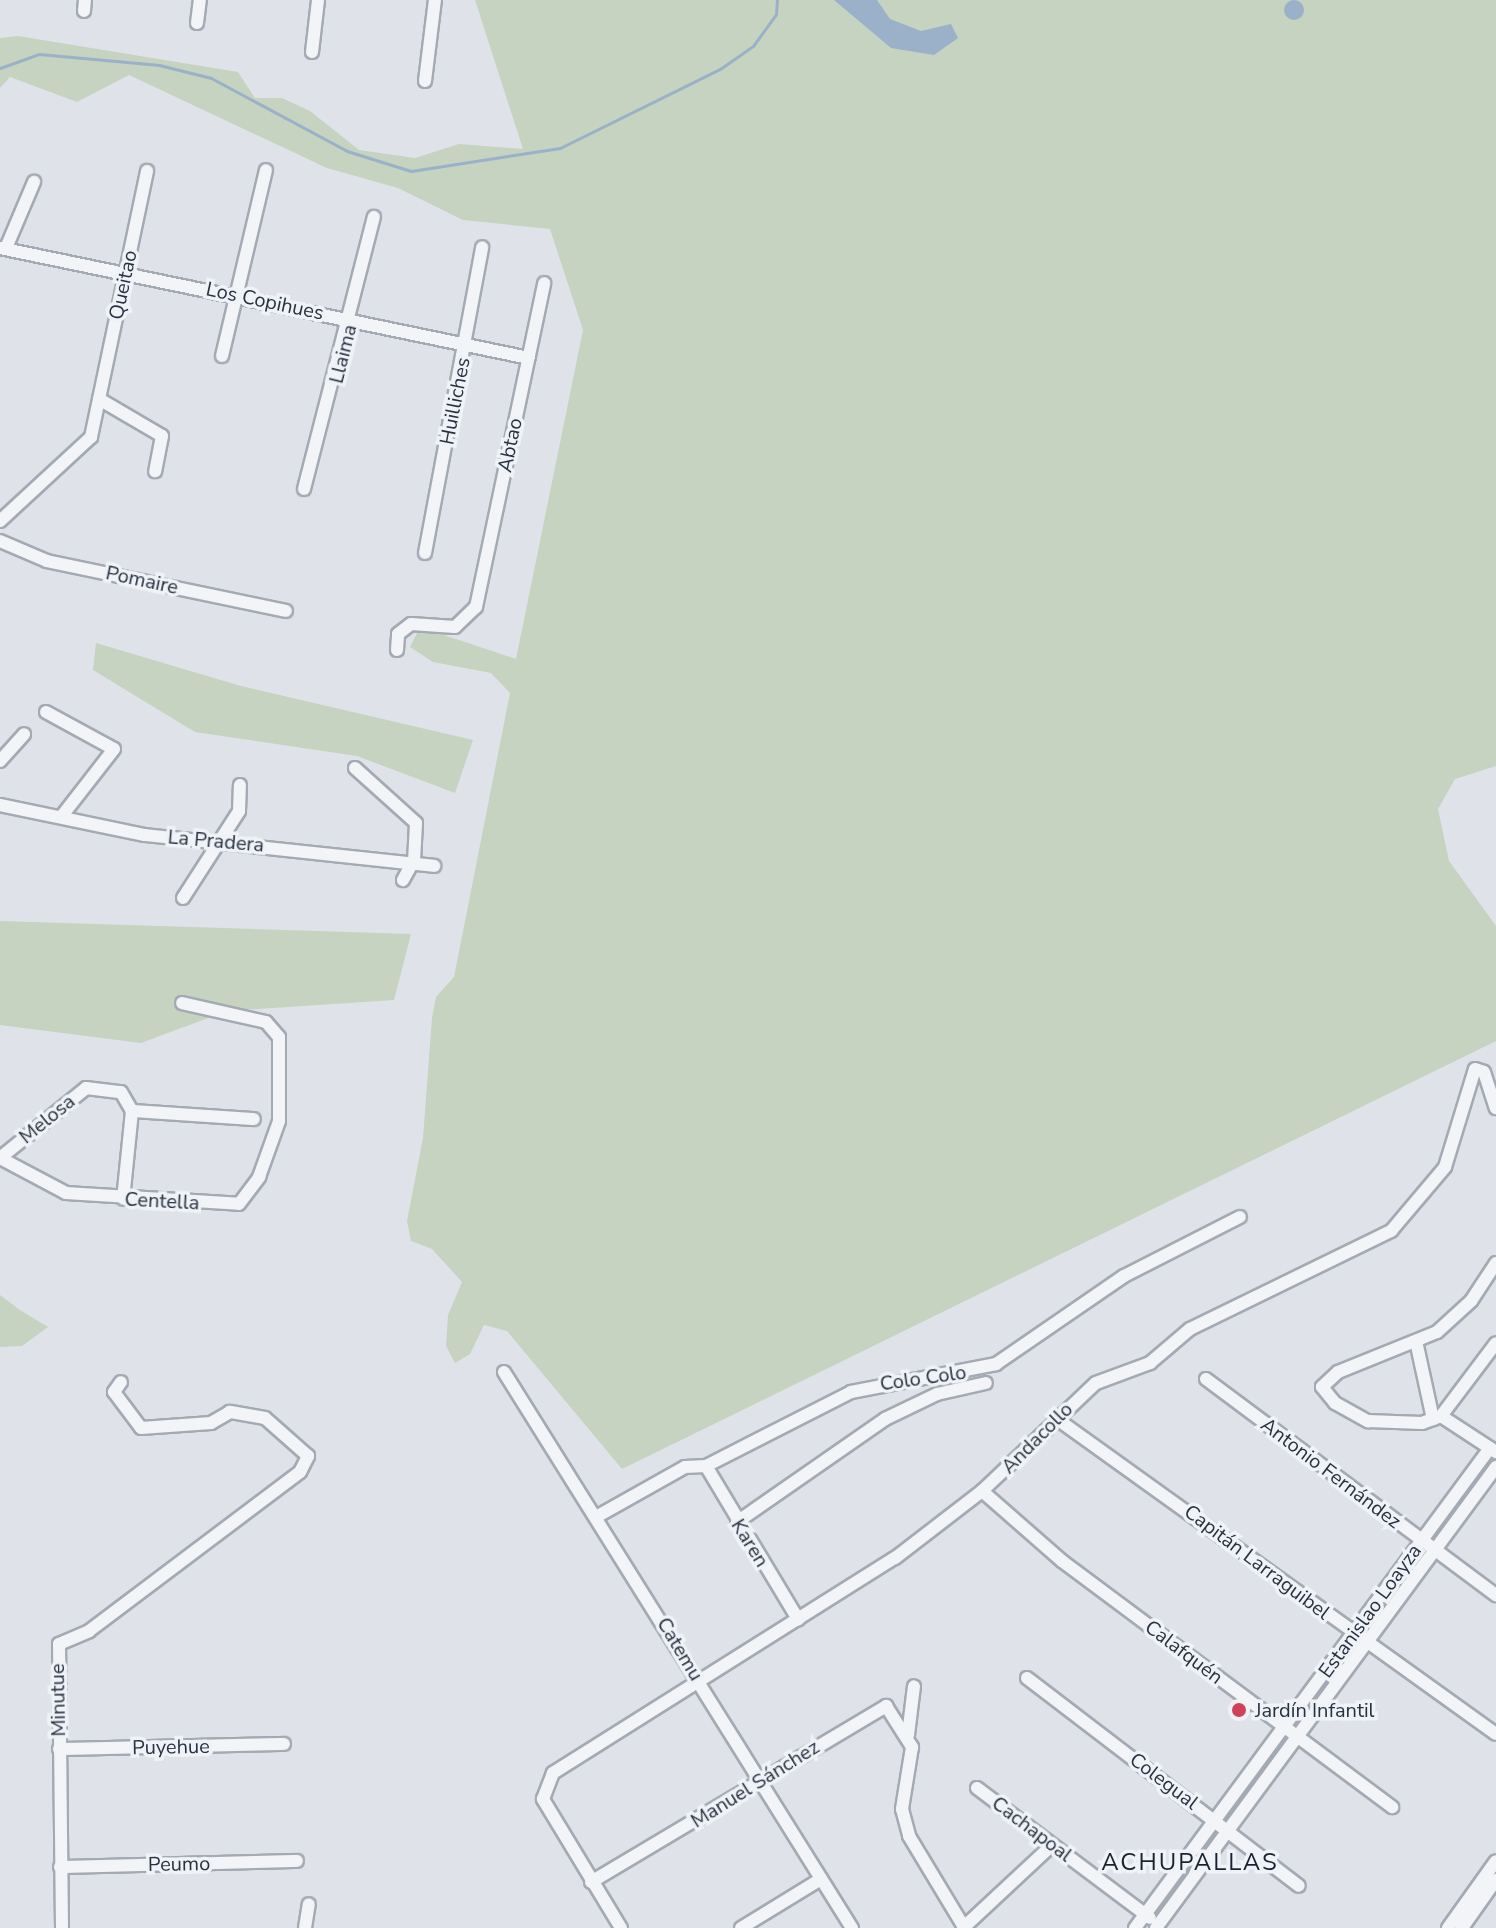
<!DOCTYPE html>
<html>
<head>
<meta charset="utf-8">
<style>
	body { margin:0 }
	#map { position:relative; width:1496px; height:1928px; overflow:hidden; background:#dfe3e9; font-family:"Nunito Sans",sans-serif }
	div>[style] { position:absolute }
	.green>* { inset:0; background:#c5d3c0 }
	.water>* { inset:0; background:#9ab1c9 }
	.round { border-radius:50% }
	.stream>* { height:3px; margin:-1.5px; padding:0 1.5px; transform-origin:1.5px; border-radius:1.5px; background:#9ab1c9 }
	.roads { filter:drop-shadow(2px 0 #a4aab3) drop-shadow(-2px 0 #a4aab3) drop-shadow(0 2px #a4aab3) drop-shadow(0 -2px #a4aab3) }
	.minor>* { height:12px; margin:-6px; padding:0 6px; transform-origin:6px; border-radius:6px; background:#f2f4f7 }
	.dots>* { width:22px; height:22px; translate:-50% -50%; box-sizing:border-box; border:4px solid #eff2f6; border-radius:50% }
	span { translate:-50% -50%; white-space:nowrap; text-align:center; line-height:1.15; -webkit-text-stroke:7px #eff2f6; paint-order:stroke }
	.street-label { font-size:20px; color:#283140 }
	.poi-label { font-size:20px; color:#283140 }
	.left { translate:0 -50%; text-align:left }
	.quarter-label { font-size:24px; color:#1a2231; letter-spacing:2px }
</style>
</head>
<body>
<div id="map">
	<div class="green">
		<div style="clip-path:polygon(475px 0,1496px 0,1496px 766px,1455px 779px,1438px 809px,1449px 861px,1496px 926px,1496px 1041px,622px 1469px,507px 1331px,484px 1325px,470px 1354px,455px 1363px,446px 1346px,448px 1315px,462px 1282px,432px 1249px,411px 1241px,407px 1221px,423px 1138px,432px 1018px,436px 997px,454px 977px,510px 693px,491px 673px,433px 662px,410px 647px,420px 627px,516px 659px,583px 330px,550px 229px,463px 220px,398px 188px,327px 168px,129px 75px,77px 102px,10px 77px,0 88px,0 38px,18px 36px,238px 72px,255px 98px,282px 98px,310px 111px,359px 150px,415px 158px,459px 144px,523px 149px)"></div>
		<div style="clip-path:polygon(96px 643px,241px 686px,473px 740px,455px 793px,357px 756px,195px 732px,93px 670px)"></div>
		<div style="clip-path:polygon(0 921px,411px 934px,394px 1000px,227px 1011px,141px 1043px,0 1025px)"></div>
		<div style="clip-path:polygon(0 1295px,20px 1310px,48px 1327px,22px 1346px,0 1347px)"></div>
	</div>
	<div class="water">
		<div style="clip-path:polygon(834px 0,877px 0,890px 19px,921px 31px,951px 24px,958px 38px,934px 55px,891px 48px)"></div>
		<div class="round" style="left:1284px;top:0;width:20px;height:20px"></div>
	</div>
	<div class="stream">
		<div style="left:0;top:68px;width:41px;rotate:-19.7deg"></div>
		<div style="left:39px;top:54px;width:121px;rotate:5.2deg"></div>
		<div style="left:159px;top:65px;width:54px;rotate:14deg"></div>
		<div style="left:211px;top:78px;width:154px;rotate:28.2deg"></div>
		<div style="left:347px;top:151px;width:67px;rotate:17.4deg"></div>
		<div style="left:411px;top:171px;width:151px;rotate:-8.8deg"></div>
		<div style="left:560px;top:148px;width:178px;rotate:-26.3deg"></div>
		<div style="left:720px;top:69px;width:40px;rotate:-34.9deg"></div>
		<div style="left:753px;top:46px;width:39px;rotate:-54deg"></div>
		<div style="left:776px;top:14px;width:14px;rotate:-86deg"></div>
	</div>
	<div class="roads">
		<div class="minor">
			<div style="left:84px;top:11px;width:11px;rotate:-85deg"></div>
			<div style="left:197px;top:23px;width:23px;rotate:-83deg"></div>
			<div style="left:312px;top:52px;width:52px;rotate:-83.4deg"></div>
			<div style="left:425px;top:81px;width:82px;rotate:-83deg"></div>
			<div style="left:0;top:248px;width:540px;rotate:11.75deg"></div>
			<div style="left:6px;top:248px;width:72px;rotate:-67deg"></div>
			<div style="left:222px;top:356px;width:191px;rotate:-76.7deg"></div>
			<div style="left:99px;top:399px;width:73px;rotate:30.4deg"></div>
			<div style="left:162px;top:436px;width:36px;rotate:101deg"></div>
			<div style="left:304px;top:489px;width:281px;rotate:-75.6deg"></div>
			<div style="left:0;top:521px;width:124px;rotate:-42.7deg"></div>
			<div style="left:91px;top:437px;width:272px;rotate:-78.1deg"></div>
			<div style="left:0;top:541px;width:51px;rotate:23.1deg"></div>
			<div style="left:47px;top:561px;width:244px;rotate:11.8deg"></div>
			<div style="left:425px;top:553px;width:311px;rotate:-79.4deg"></div>
			<div style="left:397px;top:650px;width:16px;rotate:-86deg"></div>
			<div style="left:398px;top:634px;width:16px;rotate:-38deg"></div>
			<div style="left:411px;top:624px;width:44px;rotate:3.9deg"></div>
			<div style="left:455px;top:627px;width:29px;rotate:-44deg"></div>
			<div style="left:476px;top:607px;width:331px;rotate:-78.1deg"></div>
			<div style="left:46px;top:712px;width:77px;rotate:28.6deg"></div>
			<div style="left:114px;top:749px;width:86px;rotate:127.9deg"></div>
			<div style="left:0;top:761px;width:36px;rotate:-48deg"></div>
			<div style="left:355px;top:768px;width:82px;rotate:42deg"></div>
			<div style="left:416px;top:823px;width:37px;rotate:93deg"></div>
			<div style="left:414px;top:860px;width:23px;rotate:119deg"></div>
			<div style="left:0;top:805px;width:148px;rotate:11.7deg"></div>
			<div style="left:145px;top:835px;width:291px;rotate:6.1deg"></div>
			<div style="left:183px;top:898px;width:103px;rotate:-57.2deg"></div>
			<div style="left:239px;top:811px;width:26px;rotate:-88deg"></div>
			<div style="left:132px;top:1111px;width:122px;rotate:3.8deg"></div>
			<div style="left:0;top:1158px;width:75px;rotate:27.9deg"></div>
			<div style="left:66px;top:1193px;width:173px;rotate:3.6deg"></div>
			<div style="left:239px;top:1204px;width:34px;rotate:-53deg"></div>
			<div style="left:259px;top:1177px;width:59px;rotate:-70.3deg"></div>
			<div style="left:279px;top:1121px;width:84px;rotate:-90deg"></div>
			<div style="left:279px;top:1037px;width:20px;rotate:-131deg"></div>
			<div style="left:266px;top:1022px;width:86px;rotate:-167.3deg"></div>
			<div style="left:0;top:1158px;width:111px;rotate:-39.1deg"></div>
			<div style="left:86px;top:1088px;width:35px;rotate:7deg"></div>
			<div style="left:121px;top:1092px;width:22px;rotate:60deg"></div>
			<div style="left:132px;top:1111px;width:88px;rotate:95.8deg"></div>
			<div style="left:1496px;top:1263px;width:45px;rotate:123.3deg"></div>
			<div style="left:1471px;top:1301px;width:46px;rotate:137.6deg"></div>
			<div style="left:1437px;top:1332px;width:107px;rotate:158deg"></div>
			<div style="left:1338px;top:1372px;width:22px;rotate:137deg"></div>
			<div style="left:1322px;top:1387px;width:21px;rotate:51deg"></div>
			<div style="left:1335px;top:1403px;width:38px;rotate:29deg"></div>
			<div style="left:1368px;top:1421px;width:54px;rotate:2.1deg"></div>
			<div style="left:1422px;top:1423px;width:20px;rotate:-20deg"></div>
			<div style="left:1441px;top:1416px;width:66px;rotate:33.2deg"></div>
			<div style="left:1416px;top:1341px;width:80px;rotate:77.7deg"></div>
			<div style="left:504px;top:1372px;width:656px;rotate:57.96deg"></div>
			<div style="left:1206px;top:1379px;width:362px;rotate:36.7deg"></div>
			<div style="left:1441px;top:1416px;width:91px;rotate:-53deg"></div>
			<div style="left:1057px;top:1419px;width:540px;rotate:35.66deg"></div>
			<div style="left:706px;top:1466px;width:179px;rotate:59deg"></div>
			<div style="left:982px;top:1491px;width:106px;rotate:41.2deg"></div>
			<div style="left:1062px;top:1561px;width:412px;rotate:36.7deg"></div>
			<div style="left:596px;top:1517px;width:102px;rotate:-29.3deg"></div>
			<div style="left:685px;top:1467px;width:21px;rotate:-3deg"></div>
			<div style="left:706px;top:1466px;width:163px;rotate:-27deg"></div>
			<div style="left:851px;top:1392px;width:148px;rotate:-10.9deg"></div>
			<div style="left:996px;top:1364px;width:155px;rotate:-34.5deg"></div>
			<div style="left:1124px;top:1276px;width:130px;rotate:-27deg"></div>
			<div style="left:737px;top:1522px;width:180px;rotate:-34.8deg"></div>
			<div style="left:885px;top:1419px;width:58px;rotate:-25.7deg"></div>
			<div style="left:937px;top:1394px;width:50px;rotate:-12.7deg"></div>
			<div style="left:1027px;top:1678px;width:342px;rotate:37.4deg"></div>
			<div style="left:908px;top:1735px;width:49px;rotate:-83deg"></div>
			<div style="left:59px;top:1749px;width:225px;rotate:-1.3deg"></div>
			<div style="left:977px;top:1788px;width:216px;rotate:36.9deg"></div>
			<div style="left:60px;top:1867px;width:237px;rotate:-1.5deg"></div>
			<div style="left:591px;top:1882px;width:344px;rotate:-30.8deg"></div>
			<div style="left:886px;top:1706px;width:49px;rotate:57.6deg"></div>
			<div style="left:912px;top:1747px;width:63px;rotate:99.2deg"></div>
			<div style="left:902px;top:1809px;width:28px;rotate:75deg"></div>
			<div style="left:909px;top:1836px;width:106px;rotate:58.9deg"></div>
			<div style="left:62px;top:1928px;width:284px;rotate:-90.6deg"></div>
			<div style="left:59px;top:1644px;width:33px;rotate:-23deg"></div>
			<div style="left:89px;top:1631px;width:264px;rotate:-37deg"></div>
			<div style="left:300px;top:1472px;width:18px;rotate:-63deg"></div>
			<div style="left:308px;top:1456px;width:57px;rotate:-138.5deg"></div>
			<div style="left:265px;top:1418px;width:36px;rotate:-170deg"></div>
			<div style="left:230px;top:1412px;width:22px;rotate:150deg"></div>
			<div style="left:211px;top:1423px;width:70px;rotate:175.9deg"></div>
			<div style="left:141px;top:1428px;width:45px;rotate:-126.9deg"></div>
			<div style="left:114px;top:1392px;width:12px;rotate:-55deg"></div>
			<div style="left:305px;top:1928px;width:24px;rotate:-81deg"></div>
			<div style="left:621px;top:1928px;width:151px;rotate:-121.2deg"></div>
			<div style="left:543px;top:1799px;width:28px;rotate:-69deg"></div>
			<div style="left:553px;top:1773px;width:404px;rotate:-32.2deg"></div>
			<div style="left:895px;top:1558px;width:110px;rotate:-37.6deg"></div>
			<div style="left:982px;top:1491px;width:157px;rotate:-43.5deg"></div>
			<div style="left:1096px;top:1383px;width:58px;rotate:-20.3deg"></div>
			<div style="left:1150px;top:1363px;width:52px;rotate:-40.4deg"></div>
			<div style="left:1190px;top:1329px;width:224px;rotate:-26deg"></div>
			<div style="left:1391px;top:1231px;width:84px;rotate:-49.8deg"></div>
			<div style="left:1445px;top:1167px;width:102px;rotate:-73deg"></div>
			<div style="left:1475px;top:1069px;width:9px;rotate:18deg"></div>
			<div style="left:1484px;top:1072px;width:38px;rotate:72deg"></div>
			<div style="left:741px;top:1928px;width:94px;rotate:-31.5deg"></div>
			<div style="left:963px;top:1928px;width:122px;rotate:-43deg"></div>
			<div style="left:1135px;top:1928px;width:597px;rotate:-53.51deg"></div>
			<div style="left:1156px;top:1928px;width:573px;rotate:-53.59deg"></div>
			<div style="left:1448px;top:1928px;width:82px;rotate:-54.4deg"></div>
			<div style="left:1462px;top:1928px;width:59px;rotate:-54.7deg"></div>
		</div>
	</div>
	<div class="dots">
		<div style="left:1239px;top:1710px;background:#cf435a"></div>
	</div>
	<div class="street-label">
		<span style="left:123px;top:285px;rotate:-78deg">Queitao</span>
		<span style="left:265px;top:301px;rotate:12deg">Los Copihues</span>
		<span style="left:343px;top:354px;rotate:-76deg">Llaima</span>
		<span style="left:455px;top:401px;rotate:-79deg">Huilliches</span>
		<span style="left:510px;top:445px;rotate:-78deg">Abtao</span>
		<span style="left:142px;top:580px;rotate:12deg">Pomaire</span>
		<span style="left:216px;top:841px;rotate:5deg">La Pradera</span>
		<span style="left:47px;top:1119px;rotate:-39deg">Melosa</span>
		<span style="left:162px;top:1201px;rotate:3deg">Centella</span>
		<span style="left:923px;top:1378px;rotate:-8deg">Colo Colo</span>
		<span style="left:1037px;top:1438px;rotate:-45deg">Andacollo</span>
		<span style="left:1331px;top:1473px;rotate:37deg">Antonio Fernández</span>
		<span style="left:750px;top:1543px;rotate:58deg">Karen</span>
		<span style="left:1257px;top:1562px;rotate:37deg">Capitán Larraguibel</span>
		<span style="left:1370px;top:1611px;rotate:-54deg">Estanislao Loayza</span>
		<span style="left:680px;top:1649px;rotate:59deg">Catemu</span>
		<span style="left:1184px;top:1652px;rotate:37deg">Calafquén</span>
		<span style="left:58px;top:1700px;rotate:-91deg">Minutue</span>
		<span style="left:171px;top:1747px;rotate:-1deg">Puyehue</span>
		<span style="left:1164px;top:1781px;rotate:37deg">Colegual</span>
		<span style="left:755px;top:1784px;rotate:-32deg">Manuel Sánchez</span>
		<span style="left:1032px;top:1829px;rotate:37deg">Cachapoal</span>
		<span style="left:179px;top:1864px;rotate:-1deg">Peumo</span>
	</div>
	<div class="poi-label">
		<span class="left" style="left:1255px;top:1710px">Jardín Infantil</span>
	</div>
	<div class="quarter-label">
		<span style="left:1190px;top:1863px">ACHUPALLAS</span>
	</div>
</div>
</body>
</html>
